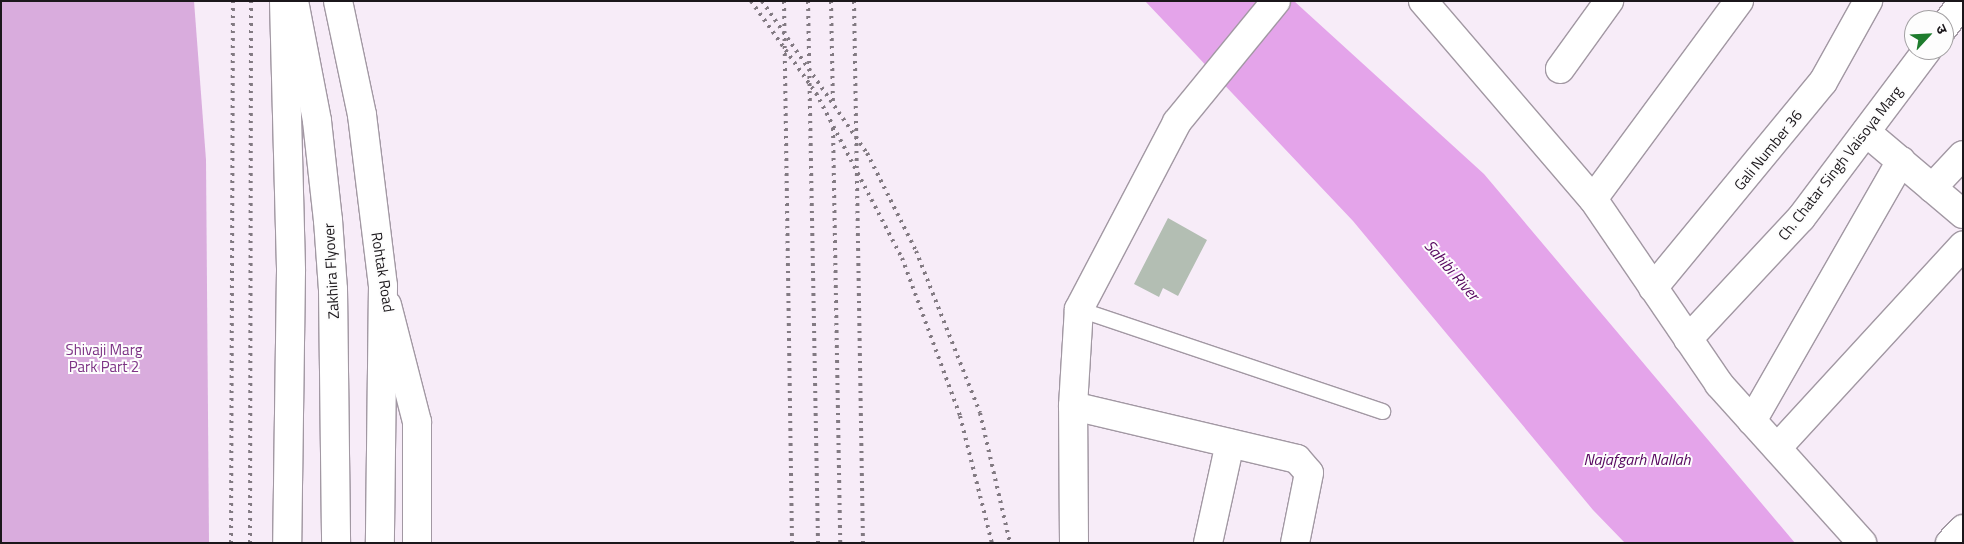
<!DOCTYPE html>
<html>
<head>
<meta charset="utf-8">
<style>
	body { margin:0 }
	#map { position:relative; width:1964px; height:544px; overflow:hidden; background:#f7ecf8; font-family:"Titillium Web","Noto Sans Devanagari",sans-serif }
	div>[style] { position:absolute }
	.green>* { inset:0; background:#d9acdd }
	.water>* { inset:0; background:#e4a4ea }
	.building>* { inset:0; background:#b3beb3 }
	.roads { filter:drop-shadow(1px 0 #a298a3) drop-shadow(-1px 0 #a298a3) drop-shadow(0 1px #a298a3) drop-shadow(0 -1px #a298a3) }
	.service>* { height:15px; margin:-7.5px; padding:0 7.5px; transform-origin:7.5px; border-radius:7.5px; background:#fff }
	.minor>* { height:28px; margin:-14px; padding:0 14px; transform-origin:14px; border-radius:14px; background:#fff }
	.tertiary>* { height:28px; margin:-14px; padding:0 14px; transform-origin:14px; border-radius:14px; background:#fff }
	.secondary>* { height:28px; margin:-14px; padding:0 14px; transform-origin:14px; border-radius:14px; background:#fff }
	.primary>* { height:28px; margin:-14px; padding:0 14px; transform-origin:14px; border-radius:14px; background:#fff }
	.rail>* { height:4px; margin-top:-2px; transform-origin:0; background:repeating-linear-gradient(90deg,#827a82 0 2.5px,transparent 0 7.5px) }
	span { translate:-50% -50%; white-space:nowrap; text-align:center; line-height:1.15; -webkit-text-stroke:4px #fdfdfd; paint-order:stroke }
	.street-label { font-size:15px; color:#1b171b }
	.park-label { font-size:15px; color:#7d3385 }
	.water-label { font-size:16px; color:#56055e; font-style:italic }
	.frame { position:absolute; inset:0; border:2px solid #1b171b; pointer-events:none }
	.north { position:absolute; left:1904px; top:10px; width:50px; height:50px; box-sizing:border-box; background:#fdfdfd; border:1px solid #a3a1a3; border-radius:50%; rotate:65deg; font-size:14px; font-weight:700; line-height:20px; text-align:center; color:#1b171b }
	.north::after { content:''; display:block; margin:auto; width:18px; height:22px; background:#1e7c2d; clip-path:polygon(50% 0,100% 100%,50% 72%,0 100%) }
</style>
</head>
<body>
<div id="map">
	<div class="green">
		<div style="clip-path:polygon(1px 1px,194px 1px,206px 160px,209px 543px,1px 543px)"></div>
	</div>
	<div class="water">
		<div style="clip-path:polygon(1145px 1px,1294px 1px,1484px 174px,1795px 543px,1625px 543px,1593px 510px,1353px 221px)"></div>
	</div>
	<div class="building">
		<div style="clip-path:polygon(1168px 218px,1207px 240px,1178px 296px,1163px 288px,1159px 297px,1134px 284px)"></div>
	</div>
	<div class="roads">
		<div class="service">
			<div style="left:1079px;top:309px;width:320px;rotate:18.6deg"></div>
		</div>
		<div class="minor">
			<div style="left:1944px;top:27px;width:31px;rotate:-53deg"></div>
			<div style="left:1560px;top:69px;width:84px;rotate:-54.2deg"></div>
			<div style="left:1866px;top:132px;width:127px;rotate:40.2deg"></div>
			<div style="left:1932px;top:188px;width:45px;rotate:-46.8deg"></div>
			<div style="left:1593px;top:199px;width:246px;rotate:-53.6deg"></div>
			<div style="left:1653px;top:288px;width:267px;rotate:-50.5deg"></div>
			<div style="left:1823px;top:82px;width:93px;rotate:-60.9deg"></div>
			<div style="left:1688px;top:339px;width:166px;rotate:-47deg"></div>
			<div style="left:1801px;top:218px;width:210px;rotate:-53.1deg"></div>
			<div style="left:1073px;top:406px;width:230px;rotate:13.3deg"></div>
			<div style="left:1297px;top:459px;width:18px;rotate:49deg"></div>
			<div style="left:1309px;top:473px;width:71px;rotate:101.3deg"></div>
			<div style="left:1752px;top:421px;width:300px;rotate:-60.2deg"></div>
			<div style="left:1777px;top:448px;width:275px;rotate:-47.4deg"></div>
			<div style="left:1074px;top:543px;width:137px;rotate:-90.4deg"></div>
			<div style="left:1073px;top:406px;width:97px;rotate:-86.5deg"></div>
			<div style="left:1079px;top:309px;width:211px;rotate:-62.3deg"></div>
			<div style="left:1177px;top:122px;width:156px;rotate:-50.7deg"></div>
			<div style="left:1208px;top:543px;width:102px;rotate:-77.6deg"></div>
			<div style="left:1950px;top:543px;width:19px;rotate:-47deg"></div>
		</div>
		<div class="tertiary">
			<div style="left:1423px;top:1px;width:261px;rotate:49.4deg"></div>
			<div style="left:1593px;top:199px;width:224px;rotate:55.7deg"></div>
			<div style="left:1719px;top:384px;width:214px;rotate:48deg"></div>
		</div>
		<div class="secondary">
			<div style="left:284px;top:1px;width:270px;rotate:88.5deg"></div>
			<div style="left:291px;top:271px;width:272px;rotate:90.8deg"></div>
			<div style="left:387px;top:305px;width:121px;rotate:75.6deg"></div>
			<div style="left:417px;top:422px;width:121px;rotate:90deg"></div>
		</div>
		<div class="primary">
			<div style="left:294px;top:1px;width:122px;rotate:79.1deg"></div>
			<div style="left:317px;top:121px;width:100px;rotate:83.7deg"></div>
			<div style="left:328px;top:220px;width:69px;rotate:85.9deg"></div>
			<div style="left:333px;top:289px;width:254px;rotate:89.3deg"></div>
			<div style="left:338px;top:1px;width:116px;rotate:78.1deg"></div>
			<div style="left:362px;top:115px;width:172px;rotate:83deg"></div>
			<div style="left:383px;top:286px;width:257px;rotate:90.7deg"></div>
		</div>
	</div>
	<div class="rail">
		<div style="left:751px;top:1px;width:113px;rotate:54.8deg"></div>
		<div style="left:816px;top:93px;width:186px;rotate:62.5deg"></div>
		<div style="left:902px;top:258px;width:168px;rotate:69.8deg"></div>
		<div style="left:960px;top:416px;width:131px;rotate:75.9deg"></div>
		<div style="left:762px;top:1px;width:185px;rotate:55.4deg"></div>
		<div style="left:867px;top:153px;width:110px;rotate:63.4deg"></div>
		<div style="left:916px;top:251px;width:174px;rotate:68.4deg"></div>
		<div style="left:980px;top:413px;width:133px;rotate:77deg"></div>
		<div style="left:784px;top:1px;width:542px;rotate:89.15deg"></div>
		<div style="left:808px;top:1px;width:542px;rotate:88.94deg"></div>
		<div style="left:831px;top:1px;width:102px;rotate:88.9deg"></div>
		<div style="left:854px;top:1px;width:542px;rotate:89.05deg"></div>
		<div style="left:833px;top:128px;width:415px;rotate:89deg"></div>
		<div style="left:231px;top:543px;width:542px;rotate:-89.79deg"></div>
		<div style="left:250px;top:543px;width:542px;rotate:-89.89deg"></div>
	</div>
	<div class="street-label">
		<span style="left:1768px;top:150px;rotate:-51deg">Gali Number 36</span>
		<span style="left:1840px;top:163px;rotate:-52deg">Ch. Chatar Singh Vaisoya Marg</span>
		<span style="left:331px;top:271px;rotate:-93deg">Zakhira Flyover</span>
		<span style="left:383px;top:272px;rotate:81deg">Rohtak Road</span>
	</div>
	<div class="park-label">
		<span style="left:104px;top:358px">Shivaji Marg<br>Park Part 2</span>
	</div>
	<div class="water-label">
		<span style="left:1452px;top:270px;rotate:49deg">Sahibi River</span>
		<span style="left:1637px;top:459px">Najafgarh Nallah</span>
	</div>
	<div class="frame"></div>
	<div class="north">उ</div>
</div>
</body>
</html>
